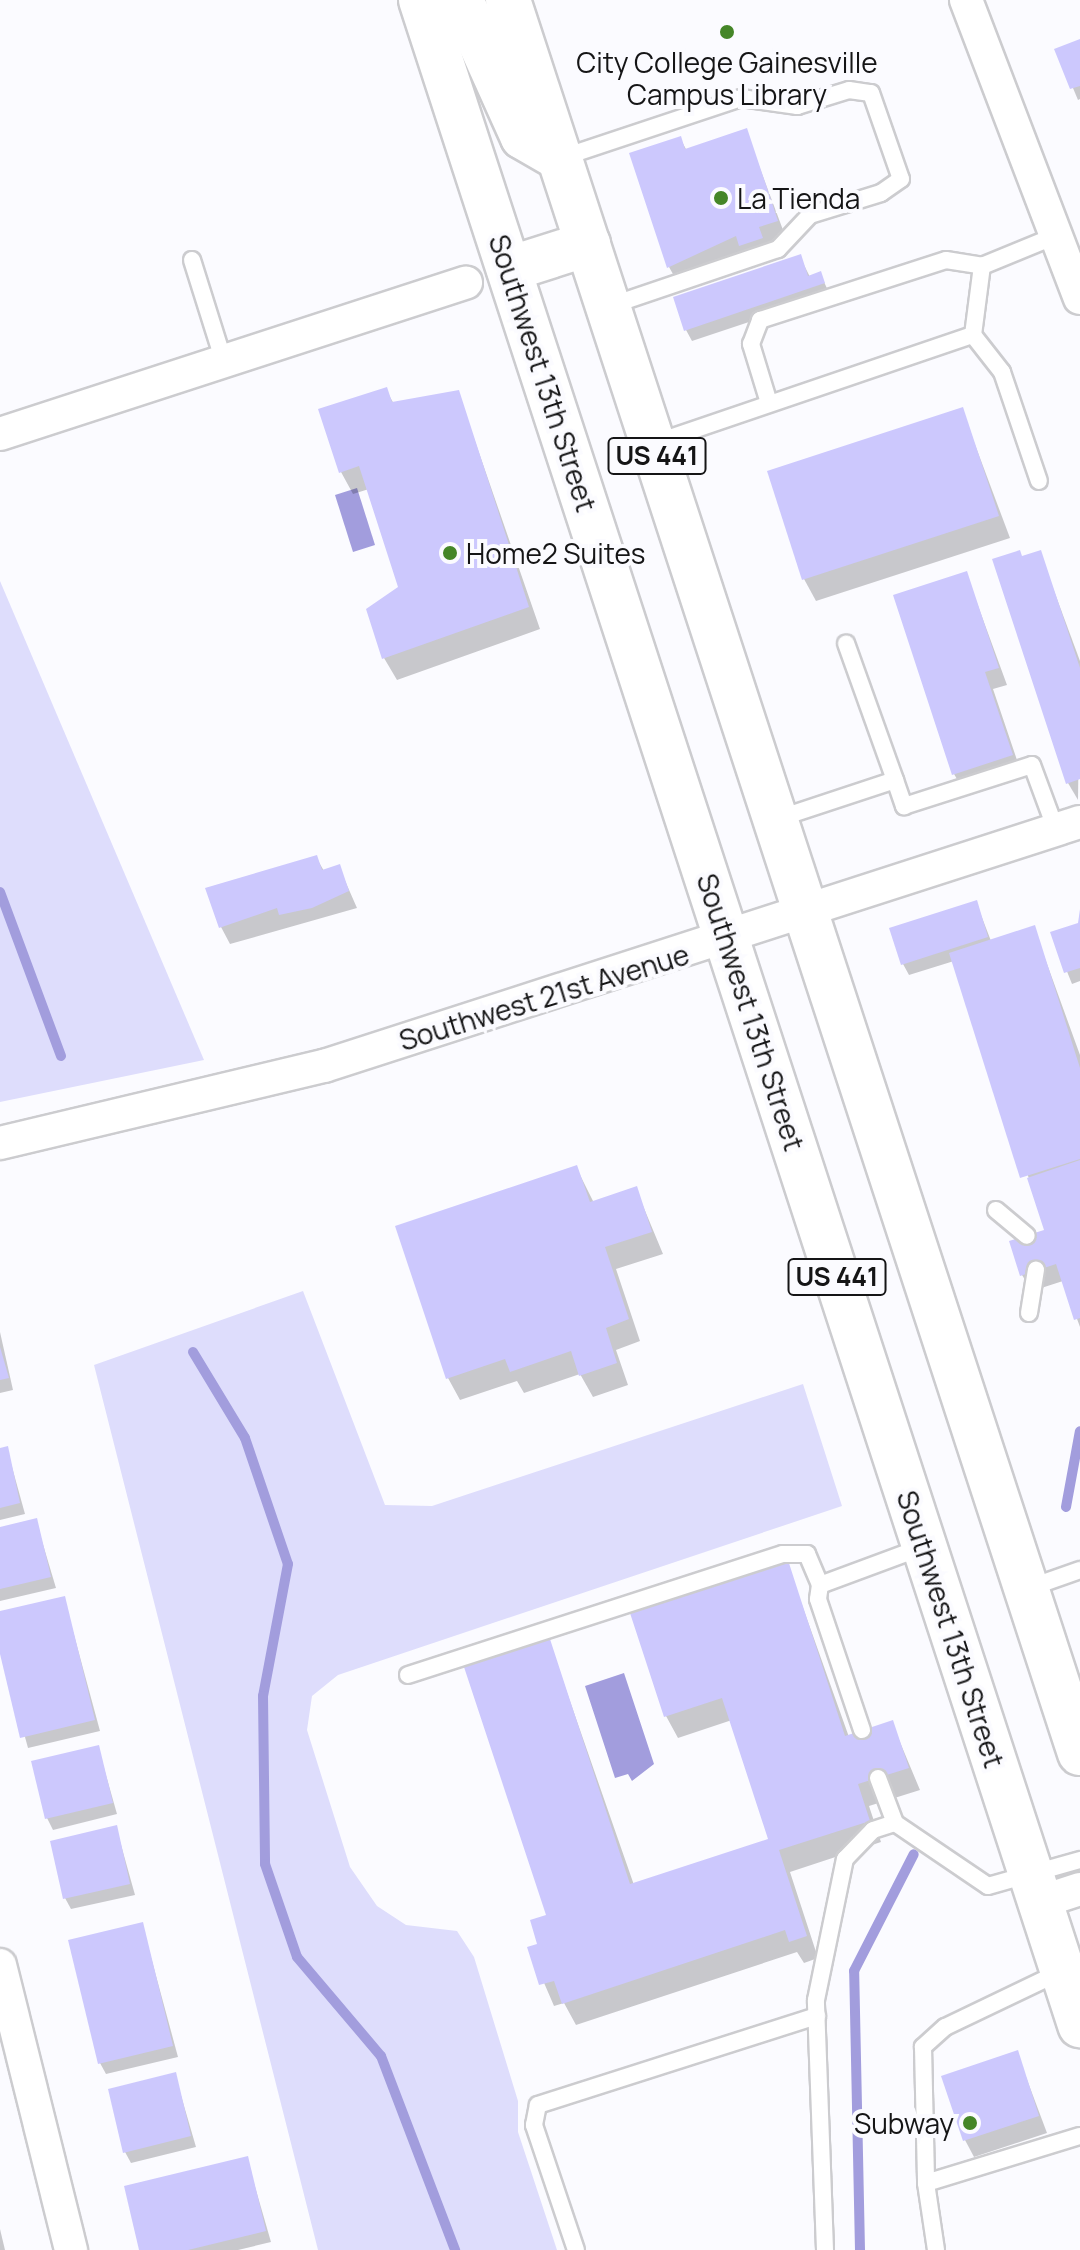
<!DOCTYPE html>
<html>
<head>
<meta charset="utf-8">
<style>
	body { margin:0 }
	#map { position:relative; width:1080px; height:2250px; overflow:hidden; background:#fbfbff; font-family:Manrope,sans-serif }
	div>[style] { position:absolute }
	.green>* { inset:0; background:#deddfc }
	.water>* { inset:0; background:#a29ddd }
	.shadow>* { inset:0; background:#0003 }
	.stream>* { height:10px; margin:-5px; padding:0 5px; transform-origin:5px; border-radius:5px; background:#a29ddd }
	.building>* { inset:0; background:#ccc8fd }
	.roads { filter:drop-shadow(2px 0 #cccccf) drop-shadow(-2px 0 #cccccf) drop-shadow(0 2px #cccccf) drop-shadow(0 -2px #cccccf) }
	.service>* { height:16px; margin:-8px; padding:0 8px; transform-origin:8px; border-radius:8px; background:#fff }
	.minor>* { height:32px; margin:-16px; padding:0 16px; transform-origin:16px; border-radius:16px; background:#fff }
	.primary>* { height:44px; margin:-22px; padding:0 22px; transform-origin:22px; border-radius:22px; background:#fff }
	.dots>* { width:22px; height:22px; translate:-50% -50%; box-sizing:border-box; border:4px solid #fbfbff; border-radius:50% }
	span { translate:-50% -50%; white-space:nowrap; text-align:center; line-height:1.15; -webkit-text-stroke:8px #fbfbff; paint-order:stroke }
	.shield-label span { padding:2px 6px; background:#fbfbff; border:2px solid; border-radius:6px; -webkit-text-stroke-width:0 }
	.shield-label { font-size:26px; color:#151516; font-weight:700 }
	.poi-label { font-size:28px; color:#151516 }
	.left { translate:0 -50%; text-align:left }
	.right { translate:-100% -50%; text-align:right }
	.street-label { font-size:28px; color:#151516 }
</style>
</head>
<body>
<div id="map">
	<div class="green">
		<div style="clip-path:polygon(0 581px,204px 1060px,0 1102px)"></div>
		<div style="clip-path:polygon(303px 1291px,385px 1505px,432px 1506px,803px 1384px,842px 1506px,338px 1675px,312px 1696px,307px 1730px,350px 1867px,377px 1906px,406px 1925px,457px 1931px,474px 1957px,518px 2101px,518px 2132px,557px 2250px,318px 2250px,94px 1365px)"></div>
	</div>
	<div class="water">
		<div style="clip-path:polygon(357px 488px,375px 545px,353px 552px,335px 495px)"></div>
		<div style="clip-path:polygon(624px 1673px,654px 1764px,632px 1781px,628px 1774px,615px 1778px,585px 1686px)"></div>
	</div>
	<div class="shadow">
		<div style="clip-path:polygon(1080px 41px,1080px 99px,1078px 100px,1057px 50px)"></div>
		<div style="clip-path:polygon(746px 131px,786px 238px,767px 244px,771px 255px,678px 283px,669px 267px,680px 138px,687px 151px)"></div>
		<div style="clip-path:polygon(800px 257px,810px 277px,820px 273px,830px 295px,692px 341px,686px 330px)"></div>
		<div style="clip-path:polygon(386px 390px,394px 404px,458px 392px,540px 629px,397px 680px,384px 658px,401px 588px,369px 489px,353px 494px,341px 472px)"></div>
		<div style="clip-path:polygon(962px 410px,1010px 538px,816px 601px,804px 579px)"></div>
		<div style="clip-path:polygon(1040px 553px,1080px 661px,1078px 800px,1068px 783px,1022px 558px)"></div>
		<div style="clip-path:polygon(966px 573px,1007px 685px,993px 689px,1021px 772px,964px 791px,954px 774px)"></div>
		<div style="clip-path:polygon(316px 857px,324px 871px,339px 867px,357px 908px,230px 944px,221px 927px)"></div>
		<div style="clip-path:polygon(976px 902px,991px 941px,1034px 928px,1080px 1055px,1080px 1327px,1063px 1281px,1032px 1291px,1022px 1275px,1047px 1231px,954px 961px,909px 975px,903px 964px)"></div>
		<div style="clip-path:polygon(1080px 924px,1080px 981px,1072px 984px,1052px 934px)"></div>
		<div style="clip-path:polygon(576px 1167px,594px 1203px,636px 1189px,663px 1254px,616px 1269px,640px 1341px,616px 1350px,628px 1385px,593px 1397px,580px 1374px,524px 1393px,517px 1381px,460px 1400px,448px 1378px)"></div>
		<div style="clip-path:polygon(0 1332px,13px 1390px,0 1393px)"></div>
		<div style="clip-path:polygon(7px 1449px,25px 1514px,0 1520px,0 1450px)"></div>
		<div style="clip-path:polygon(36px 1521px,56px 1588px,0 1601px,0 1529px)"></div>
		<div style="clip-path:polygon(786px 1560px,849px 1737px,892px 1723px,920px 1790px,869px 1806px,881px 1842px,790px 1872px,818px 1958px,804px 1963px,797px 1952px,576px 2025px,564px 2003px,554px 2006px,529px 1948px,540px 1945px,548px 1916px,548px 1638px,634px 1885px,771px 1840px,732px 1720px,678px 1738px,666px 1716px)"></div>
		<div style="clip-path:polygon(64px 1598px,100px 1731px,28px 1748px,0 1646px,0 1613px)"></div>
		<div style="clip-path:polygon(98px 1747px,117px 1814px,53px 1830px,47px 1818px)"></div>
		<div style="clip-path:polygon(116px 1827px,135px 1895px,71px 1909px,65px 1898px)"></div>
		<div style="clip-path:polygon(142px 1924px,178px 2057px,106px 2074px,100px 2063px)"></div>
		<div style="clip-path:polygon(1017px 2053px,1047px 2133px,974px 2157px,965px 2140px)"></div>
		<div style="clip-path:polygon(175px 2075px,196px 2147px,131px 2163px,125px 2152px)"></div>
		<div style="clip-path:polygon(247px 2159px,271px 2242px,238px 2250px,141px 2250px)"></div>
		<div style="clip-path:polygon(0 2229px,5px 2250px,0 2250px)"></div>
	</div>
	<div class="stream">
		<div style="left:0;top:892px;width:175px;rotate:69.6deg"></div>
		<div style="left:193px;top:1352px;width:100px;rotate:58.8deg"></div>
		<div style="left:245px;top:1438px;width:133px;rotate:71.2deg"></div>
		<div style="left:288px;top:1564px;width:134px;rotate:100.7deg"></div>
		<div style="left:263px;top:1696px;width:168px;rotate:89.3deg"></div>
		<div style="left:265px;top:1864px;width:98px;rotate:71deg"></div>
		<div style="left:297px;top:1957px;width:130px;rotate:49.7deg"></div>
		<div style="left:381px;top:2056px;width:208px;rotate:69.1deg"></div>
		<div style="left:1066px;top:1507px;width:77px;rotate:-79.6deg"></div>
		<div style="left:860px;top:2250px;width:279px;rotate:-91.2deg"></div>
		<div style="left:854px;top:1971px;width:131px;rotate:-62.9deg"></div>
	</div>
	<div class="building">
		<div style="clip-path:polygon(1080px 39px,1080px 86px,1070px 89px,1054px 49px)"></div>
		<div style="clip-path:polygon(747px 128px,778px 221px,759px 227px,763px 238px,739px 246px,736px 236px,667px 268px,629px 153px,681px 136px,685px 149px)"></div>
		<div style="clip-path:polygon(801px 254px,808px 276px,821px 271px,825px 283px,684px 331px,673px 297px)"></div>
		<div style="clip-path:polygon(387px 387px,392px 402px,459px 390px,529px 607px,382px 659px,366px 609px,398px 587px,359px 466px,339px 473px,318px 409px)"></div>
		<div style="clip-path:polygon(963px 407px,999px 516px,802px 580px,767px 471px)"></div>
		<div style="clip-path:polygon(1020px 550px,1022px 556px,1041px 550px,1080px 668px,1080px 779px,1066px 784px,992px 559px)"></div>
		<div style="clip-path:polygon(967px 571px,999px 668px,985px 672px,1013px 755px,952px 775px,893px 595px)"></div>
		<div style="clip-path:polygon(317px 855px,322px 870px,340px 864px,349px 891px,312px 908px,279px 915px,277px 908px,219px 928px,205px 888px)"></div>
		<div style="clip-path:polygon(977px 900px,988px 937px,901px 965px,889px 928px)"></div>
		<div style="clip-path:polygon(1080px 909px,1080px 968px,1064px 973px,1050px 932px,1078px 923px)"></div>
		<div style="clip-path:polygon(1035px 925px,1080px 1068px,1080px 1159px,1020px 1178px,949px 953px)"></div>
		<div style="clip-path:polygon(1080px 1160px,1080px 1318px,1074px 1320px,1056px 1264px,1020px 1276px,1009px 1241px,1044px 1230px,1027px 1178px)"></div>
		<div style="clip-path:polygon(577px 1165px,590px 1202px,637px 1186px,652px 1232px,605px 1247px,629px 1319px,606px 1328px,617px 1363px,579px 1376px,571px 1351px,510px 1372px,505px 1359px,446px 1379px,395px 1226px)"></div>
		<div style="clip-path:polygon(0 1347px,9px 1378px,0 1380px)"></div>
		<div style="clip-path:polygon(8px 1446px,20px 1503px,0 1508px,0 1448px)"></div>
		<div style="clip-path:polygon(37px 1518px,51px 1577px,0 1589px,0 1527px)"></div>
		<div style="clip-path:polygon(787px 1557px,845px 1736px,893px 1720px,909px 1768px,858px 1784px,870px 1821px,779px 1850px,807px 1936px,789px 1942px,785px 1930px,562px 2004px,554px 1981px,539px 1985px,527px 1947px,537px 1944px,530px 1920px,546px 1915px,463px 1664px,549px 1636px,630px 1884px,768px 1839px,722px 1698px,664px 1717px,629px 1610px)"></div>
		<div style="clip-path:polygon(65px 1596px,95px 1720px,20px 1738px,0 1654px,0 1611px)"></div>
		<div style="clip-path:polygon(99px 1745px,113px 1803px,45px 1819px,31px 1761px)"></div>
		<div style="clip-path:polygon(117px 1825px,130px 1884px,63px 1899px,50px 1841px)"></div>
		<div style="clip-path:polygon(143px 1922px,173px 2046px,98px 2064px,68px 1940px)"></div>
		<div style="clip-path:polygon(1018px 2050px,1039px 2116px,963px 2141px,941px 2076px)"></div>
		<div style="clip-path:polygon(176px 2072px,191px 2136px,123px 2153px,108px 2089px)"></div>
		<div style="clip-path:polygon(248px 2156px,266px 2231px,188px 2250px,139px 2250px,124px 2186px)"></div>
	</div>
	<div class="roads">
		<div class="service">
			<div style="left:561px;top:158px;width:190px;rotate:-18.4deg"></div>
			<div style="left:741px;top:98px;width:57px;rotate:8.1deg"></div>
			<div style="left:797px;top:106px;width:54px;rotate:-17.1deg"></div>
			<div style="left:849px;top:90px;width:22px;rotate:8deg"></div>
			<div style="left:871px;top:93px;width:91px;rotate:70.8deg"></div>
			<div style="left:901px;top:179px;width:24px;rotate:145deg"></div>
			<div style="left:881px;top:193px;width:74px;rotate:162.8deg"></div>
			<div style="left:810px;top:215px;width:47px;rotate:133.3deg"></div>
			<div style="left:778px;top:249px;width:177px;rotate:161.3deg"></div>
			<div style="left:192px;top:260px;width:110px;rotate:72.6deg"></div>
			<div style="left:973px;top:335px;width:47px;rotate:51.9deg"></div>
			<div style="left:1002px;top:372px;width:115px;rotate:71.3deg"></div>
			<div style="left:769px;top:403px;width:62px;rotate:-107deg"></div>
			<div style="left:751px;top:344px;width:26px;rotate:-69deg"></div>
			<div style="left:760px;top:320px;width:195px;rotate:-17.9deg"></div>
			<div style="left:946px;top:260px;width:36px;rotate:9deg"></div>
			<div style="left:655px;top:443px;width:336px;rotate:-18.8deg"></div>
			<div style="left:973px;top:335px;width:70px;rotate:-82.6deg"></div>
			<div style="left:982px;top:266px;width:79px;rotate:-22.3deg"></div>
			<div style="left:895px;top:780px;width:28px;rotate:71deg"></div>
			<div style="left:904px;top:806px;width:134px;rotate:-17.8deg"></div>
			<div style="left:1032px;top:765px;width:69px;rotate:69.7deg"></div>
			<div style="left:777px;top:819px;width:124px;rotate:-18.3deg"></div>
			<div style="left:895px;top:780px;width:145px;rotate:-109.7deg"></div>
			<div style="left:996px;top:1210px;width:40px;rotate:40deg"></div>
			<div style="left:1029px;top:1313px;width:44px;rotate:-80.8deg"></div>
			<div style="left:1029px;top:1588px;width:54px;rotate:-19.4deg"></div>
			<div style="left:408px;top:1675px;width:394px;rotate:-17.9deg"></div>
			<div style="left:783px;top:1554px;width:24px"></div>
			<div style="left:807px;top:1554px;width:34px;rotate:67deg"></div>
			<div style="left:862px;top:1730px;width:138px;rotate:-108.6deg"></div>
			<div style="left:818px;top:1599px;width:14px;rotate:-82deg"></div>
			<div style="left:820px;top:1585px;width:110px;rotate:-20.3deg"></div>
			<div style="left:878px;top:1778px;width:48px;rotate:69.3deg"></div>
			<div style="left:1060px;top:1972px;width:127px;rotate:154.4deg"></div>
			<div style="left:945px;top:2027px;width:30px;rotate:138deg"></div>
			<div style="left:923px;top:2047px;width:136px;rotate:88.7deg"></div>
			<div style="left:926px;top:2183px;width:161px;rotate:-17deg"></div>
			<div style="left:926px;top:2183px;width:68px;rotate:81.5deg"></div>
			<div style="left:576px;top:2250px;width:132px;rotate:-108.6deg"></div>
			<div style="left:534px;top:2125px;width:20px;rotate:-79deg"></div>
			<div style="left:538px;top:2105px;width:293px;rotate:-17.7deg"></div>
			<div style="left:825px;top:2250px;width:250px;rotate:-92.1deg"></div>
			<div style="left:816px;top:2000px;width:144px;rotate:-78.4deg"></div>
			<div style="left:845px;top:1859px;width:40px;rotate:-46deg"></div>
			<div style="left:873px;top:1830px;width:23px;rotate:-18deg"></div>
			<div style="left:895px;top:1823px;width:112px;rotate:34.1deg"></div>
			<div style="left:988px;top:1886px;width:96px;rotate:-15.8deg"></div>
		</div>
		<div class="minor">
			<div style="left:966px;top:0;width:319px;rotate:69.1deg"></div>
			<div style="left:0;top:434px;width:490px;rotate:-18deg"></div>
			<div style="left:0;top:1143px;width:333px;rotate:-13.4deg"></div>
			<div style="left:324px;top:1066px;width:794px;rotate:-17.89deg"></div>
			<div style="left:1040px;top:1902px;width:42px;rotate:-18deg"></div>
			<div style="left:0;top:1965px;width:294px;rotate:76deg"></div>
		</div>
		<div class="primary">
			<div style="left:421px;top:0;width:2130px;rotate:71.97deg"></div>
			<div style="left:461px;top:0;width:150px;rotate:65.7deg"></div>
			<div style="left:523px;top:137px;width:36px;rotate:30deg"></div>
			<div style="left:508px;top:0;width:1844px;rotate:71.93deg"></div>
			<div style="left:509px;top:269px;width:83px;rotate:-17.6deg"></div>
		</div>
	</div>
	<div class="dots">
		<div style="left:727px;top:32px;background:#458628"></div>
		<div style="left:721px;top:198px;background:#458628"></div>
		<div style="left:450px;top:553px;background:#458628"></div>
		<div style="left:970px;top:2123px;background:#458628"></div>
	</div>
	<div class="shield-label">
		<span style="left:657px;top:456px">US 441</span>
		<span style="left:837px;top:1277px">US 441</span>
	</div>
	<div class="poi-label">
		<span style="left:727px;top:78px">City College Gainesville<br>Campus Library</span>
		<span class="left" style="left:737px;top:198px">La Tienda</span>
		<span class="left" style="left:466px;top:553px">Home2 Suites</span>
		<span class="right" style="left:954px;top:2123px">Subway</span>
	</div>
	<div class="street-label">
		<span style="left:543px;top:373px;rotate:72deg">Southwest 13th Street</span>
		<span style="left:544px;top:997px;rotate:-17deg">Southwest 21st Avenue</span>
		<span style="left:751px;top:1012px;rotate:72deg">Southwest 13th Street</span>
		<span style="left:951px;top:1629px;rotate:72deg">Southwest 13th Street</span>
	</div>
</div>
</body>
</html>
